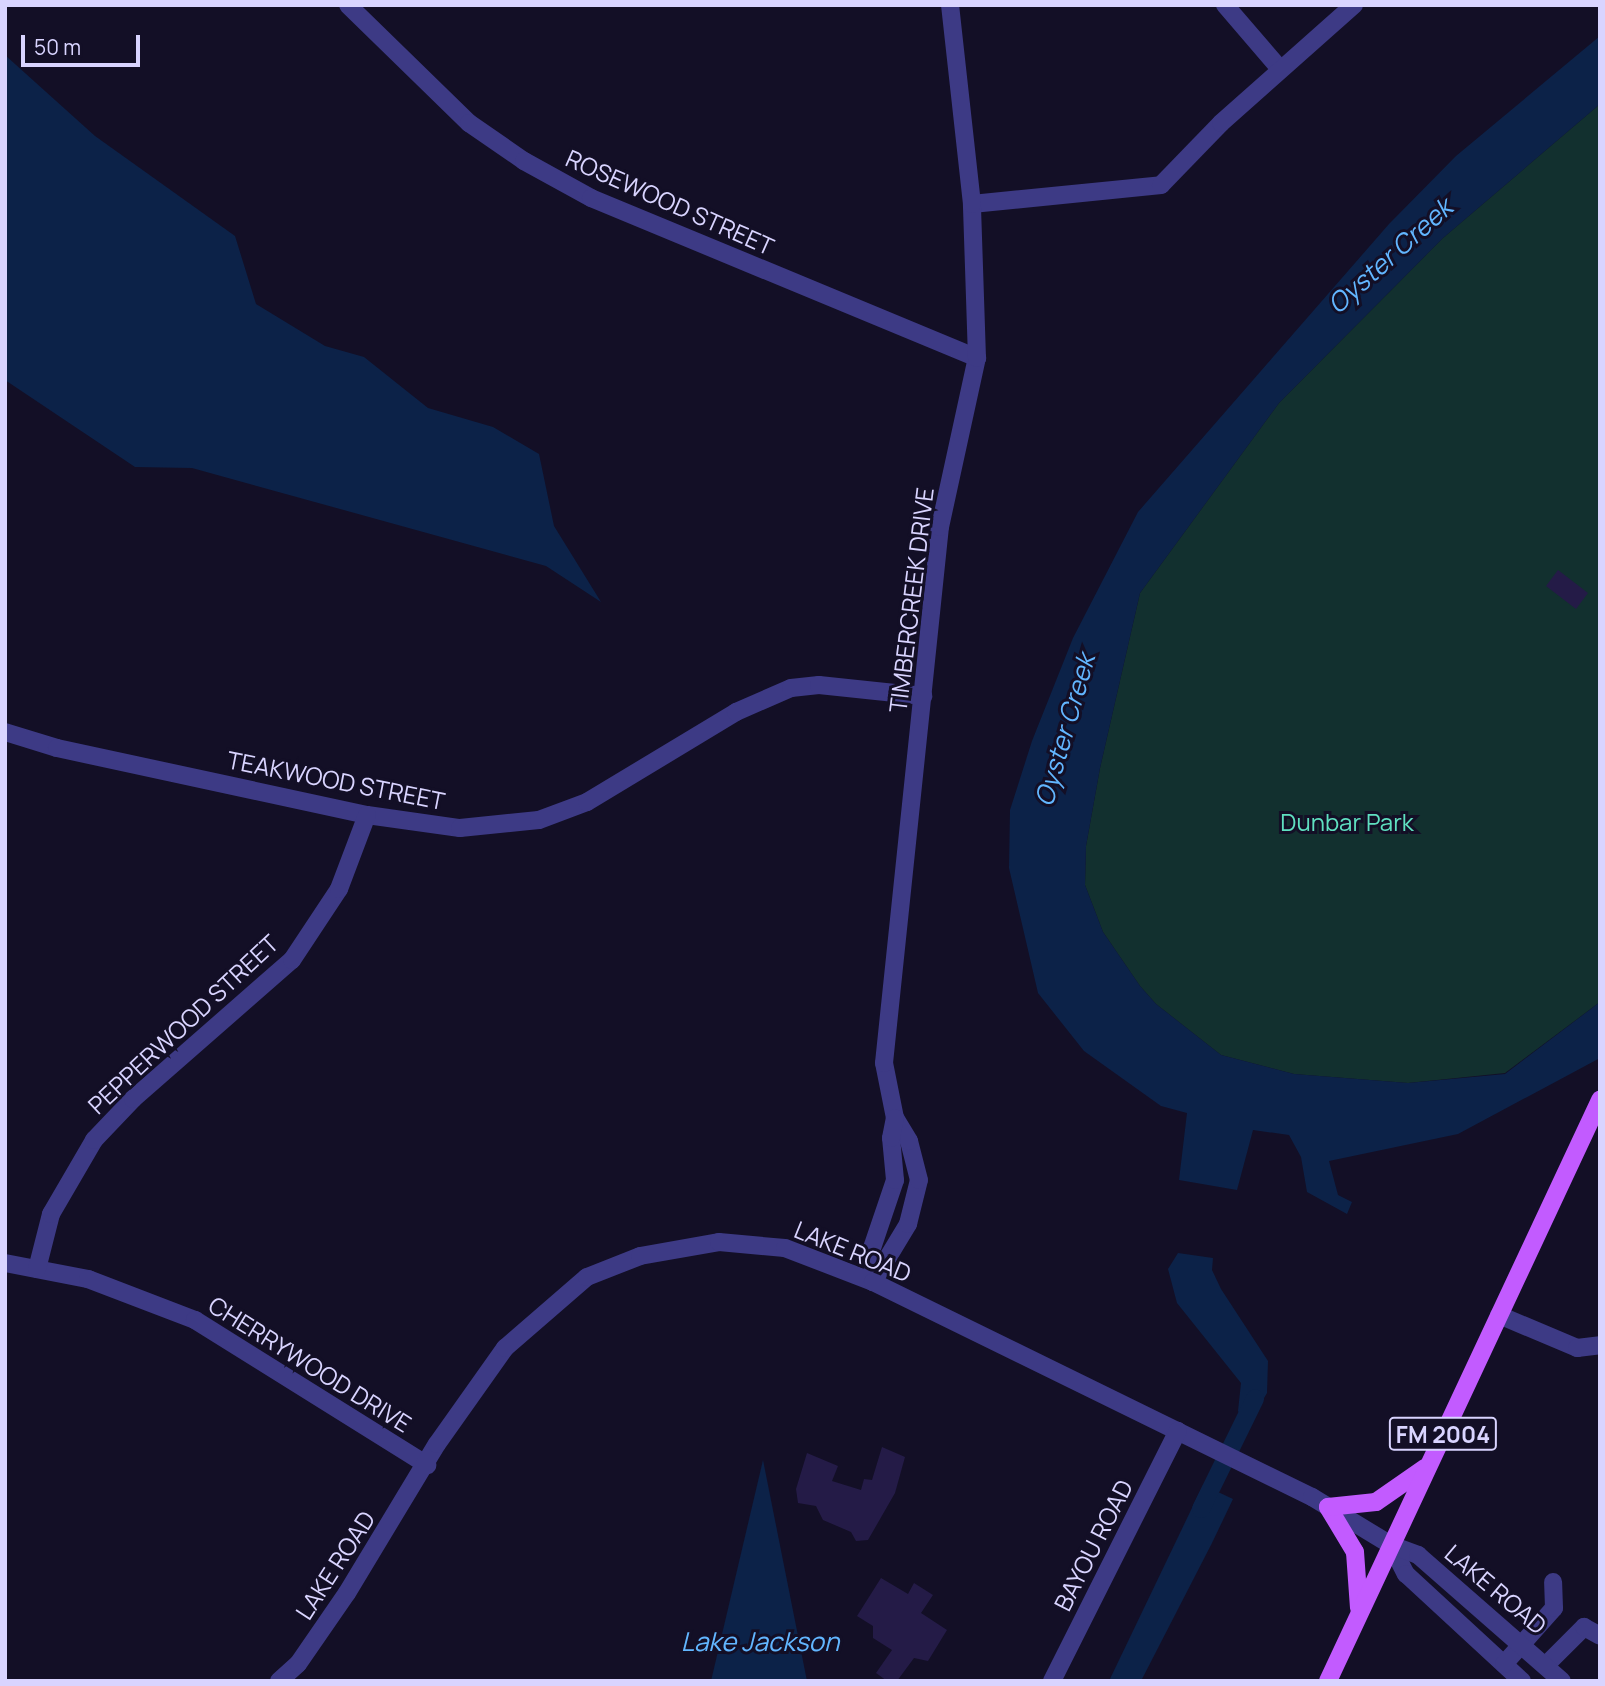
<!DOCTYPE html>
<html>
<head>
<meta charset="utf-8">
<style>
	body { margin:0 }
	#map { position:relative; width:1605px; height:1686px; overflow:hidden; background:#130f26; font-family:Manrope,sans-serif }
	div>[style] { position:absolute }
	.green>* { inset:0; background:#12302f }
	.water>* { inset:0; background:#0c2248 }
	.canal>* { height:18px; margin:-9px; padding:0 9px; transform-origin:9px; border-radius:9px; background:#0c2248 }
	.building>* { inset:0; background:#241b47 }
	.minor>* { height:18px; margin:-9px; padding:0 9px; transform-origin:9px; border-radius:9px; background:#3d3a85 }
	.major>* { height:18px; margin:-9px; padding:0 9px; transform-origin:9px; border-radius:9px; background:#c25bff }
	span { translate:-50% -50%; white-space:nowrap; text-align:center; line-height:1.15; -webkit-text-stroke:6px #130f26; paint-order:stroke }
	.shield-label span { padding:2px 5px; background:#130f26; border:2px solid; border-radius:5px; -webkit-text-stroke-width:0 }
	.shield-label { font-size:23px; color:#d9d4ff; font-weight:700 }
	.street-label { font-size:24px; color:#d9d4ff }
	.park-label { font-size:24px; color:#5fe0c0 }
	.water-label { font-size:26px; color:#62b6ff; font-style:italic }
	.frame { position:absolute; inset:0; border:7px solid #d9d4ff; pointer-events:none }
	.scale { position:absolute; left:21px; top:35px; width:119px; height:32px; box-sizing:border-box; border:4px solid #d9d4ff; border-top:0; padding-left:9px; font-size:21px; line-height:24px; white-space:nowrap; color:#d9d4ff; -webkit-text-stroke:5px #130f26; paint-order:stroke }
</style>
</head>
<body>
<div id="map">
	<div class="green">
		<div style="clip-path:polygon(1600px 104px,1600px 1002px,1505px 1073px,1408px 1083px,1294px 1074px,1221px 1055px,1156px 1004px,1140px 986px,1103px 932px,1085px 885px,1086px 846px,1100px 768px,1140px 593px,1279px 403px,1443px 238px)"></div>
	</div>
	<div class="water">
		<div style="clip-path:polygon(1600px 36px,1600px 104px,1443px 238px,1279px 403px,1140px 593px,1100px 768px,1086px 846px,1085px 885px,1103px 932px,1140px 986px,1156px 1004px,1221px 1055px,1294px 1074px,1408px 1083px,1505px 1074px,1600px 1002px,1600px 1058px,1458px 1134px,1329px 1161px,1338px 1195px,1352px 1202px,1347px 1214px,1307px 1192px,1301px 1157px,1289px 1135px,1253px 1130px,1237px 1190px,1179px 1180px,1187px 1113px,1161px 1106px,1084px 1051px,1038px 993px,1009px 868px,1010px 810px,1032px 741px,1073px 638px,1138px 512px,1389px 224px,1456px 156px)"></div>
		<div style="clip-path:polygon(5px 55px,95px 136px,235px 236px,256px 304px,325px 346px,364px 357px,428px 408px,493px 427px,539px 454px,554px 526px,601px 602px,546px 566px,192px 468px,135px 467px,5px 380px)"></div>
		<div style="clip-path:polygon(1178px 1253px,1213px 1258px,1212px 1270px,1221px 1289px,1268px 1361px,1267px 1393px,1253px 1417px,1244px 1421px,1238px 1411px,1241px 1383px,1177px 1303px,1168px 1269px)"></div>
		<div style="clip-path:polygon(763px 1460px,807px 1681px,711px 1681px)"></div>
		<div style="clip-path:polygon(1203px 1485px,1233px 1499px,1212px 1543px,1141px 1681px,1109px 1681px)"></div>
	</div>
	<div class="canal">
		<div style="left:1201px;top:1509px;width:123px;rotate:-63.9deg"></div>
	</div>
	<div class="building">
		<div style="clip-path:polygon(1558px 570px,1588px 593px,1576px 609px,1546px 586px)"></div>
		<div style="clip-path:polygon(882px 1447px,905px 1457px,895px 1493px,868px 1540px,856px 1541px,851px 1532px,823px 1520px,816px 1506px,798px 1503px,796px 1489px,807px 1453px,838px 1466px,832px 1481px,861px 1490px,864px 1479px,872px 1480px)"></div>
		<div style="clip-path:polygon(881px 1578px,908px 1594px,914px 1583px,933px 1595px,921px 1613px,947px 1630px,928px 1661px,914px 1658px,897px 1681px,887px 1681px,876px 1673px,892px 1650px,873px 1638px,873px 1626px,857px 1616px)"></div>
	</div>
	<div class="minor">
		<div style="left:348px;top:5px;width:169px;rotate:44.3deg"></div>
		<div style="left:469px;top:123px;width:67px;rotate:34.6deg"></div>
		<div style="left:524px;top:161px;width:77px;rotate:28.9deg"></div>
		<div style="left:591px;top:198px;width:418px;rotate:22.5deg"></div>
		<div style="left:1225px;top:5px;width:84px;rotate:49.3deg"></div>
		<div style="left:972px;top:204px;width:190px;rotate:-5.7deg"></div>
		<div style="left:1161px;top:185px;width:86px;rotate:-45.9deg"></div>
		<div style="left:1221px;top:123px;width:178px;rotate:-41.6deg"></div>
		<div style="left:5px;top:732px;width:54px;rotate:17.1deg"></div>
		<div style="left:57px;top:748px;width:317px;rotate:12.2deg"></div>
		<div style="left:367px;top:815px;width:94px;rotate:8deg"></div>
		<div style="left:460px;top:828px;width:79px;rotate:-5.8deg"></div>
		<div style="left:539px;top:820px;width:51px;rotate:-20.6deg"></div>
		<div style="left:587px;top:802px;width:174px;rotate:-31.1deg"></div>
		<div style="left:736px;top:712px;width:60px;rotate:-23.6deg"></div>
		<div style="left:791px;top:688px;width:28px;rotate:-6deg"></div>
		<div style="left:819px;top:685px;width:105px;rotate:6deg"></div>
		<div style="left:5px;top:1263px;width:85px;rotate:10.9deg"></div>
		<div style="left:88px;top:1279px;width:115px;rotate:21deg"></div>
		<div style="left:195px;top:1320px;width:274px;rotate:32deg"></div>
		<div style="left:37px;top:1269px;width:57px;rotate:-75.7deg"></div>
		<div style="left:51px;top:1214px;width:86px;rotate:-59.8deg"></div>
		<div style="left:94px;top:1140px;width:57px;rotate:-46.4deg"></div>
		<div style="left:133px;top:1099px;width:211px;rotate:-41.2deg"></div>
		<div style="left:292px;top:960px;width:85px;rotate:-56.5deg"></div>
		<div style="left:339px;top:889px;width:79px;rotate:-69.3deg"></div>
		<div style="left:873px;top:1282px;width:68px;rotate:-58.9deg"></div>
		<div style="left:908px;top:1224px;width:45px;rotate:-76deg"></div>
		<div style="left:919px;top:1180px;width:40px;rotate:-104.4deg"></div>
		<div style="left:909px;top:1141px;width:27px;rotate:-121deg"></div>
		<div style="left:895px;top:1118px;width:56px;rotate:-101.3deg"></div>
		<div style="left:884px;top:1063px;width:539px;rotate:-84.04deg"></div>
		<div style="left:940px;top:527px;width:173px;rotate:-77.7deg"></div>
		<div style="left:977px;top:358px;width:154px;rotate:-91.9deg"></div>
		<div style="left:972px;top:204px;width:200px;rotate:-96.3deg"></div>
		<div style="left:873px;top:1282px;width:28px;rotate:-96deg"></div>
		<div style="left:870px;top:1254px;width:78px;rotate:-71.3deg"></div>
		<div style="left:895px;top:1180px;width:42px;rotate:-95.4deg"></div>
		<div style="left:891px;top:1138px;width:20px;rotate:-79deg"></div>
		<div style="left:1499px;top:1315px;width:85px;rotate:22.9deg"></div>
		<div style="left:1577px;top:1348px;width:23px;rotate:-7deg"></div>
		<div style="left:1391px;top:1545px;width:33px;rotate:63deg"></div>
		<div style="left:1406px;top:1574px;width:158px;rotate:42.7deg"></div>
		<div style="left:1504px;top:1664px;width:75px;rotate:-48.2deg"></div>
		<div style="left:1554px;top:1608px;width:26px;rotate:-92deg"></div>
		<div style="left:1546px;top:1665px;width:54px;rotate:-45deg"></div>
		<div style="left:1584px;top:1627px;width:18px;rotate:29deg"></div>
		<div style="left:279px;top:1681px;width:25px;rotate:-42deg"></div>
		<div style="left:298px;top:1664px;width:86px;rotate:-55.4deg"></div>
		<div style="left:347px;top:1593px;width:174px;rotate:-58.9deg"></div>
		<div style="left:437px;top:1444px;width:118px;rotate:-54.7deg"></div>
		<div style="left:505px;top:1348px;width:108px;rotate:-40.9deg"></div>
		<div style="left:587px;top:1277px;width:57px;rotate:-21.6deg"></div>
		<div style="left:640px;top:1256px;width:80px;rotate:-10deg"></div>
		<div style="left:719px;top:1242px;width:66px;rotate:5.2deg"></div>
		<div style="left:785px;top:1248px;width:94px;rotate:21.1deg"></div>
		<div style="left:873px;top:1282px;width:489px;rotate:26.1deg"></div>
		<div style="left:1312px;top:1497px;width:92px;rotate:31.3deg"></div>
		<div style="left:1391px;top:1545px;width:29px;rotate:20deg"></div>
		<div style="left:1418px;top:1555px;width:191px;rotate:41.2deg"></div>
		<div style="left:1052px;top:1681px;width:280px;rotate:-63.3deg"></div>
	</div>
	<div class="major">
		<div style="left:1328px;top:1507px;width:52px;rotate:59deg"></div>
		<div style="left:1355px;top:1552px;width:56px;rotate:85.9deg"></div>
		<div style="left:1328px;top:1507px;width:48px;rotate:-5.9deg"></div>
		<div style="left:1376px;top:1502px;width:60px;rotate:-34.8deg"></div>
		<div style="left:1328px;top:1681px;width:642px;rotate:-64.91deg"></div>
	</div>
	<div class="shield-label">
		<span style="left:1443px;top:1434px">FM 2004</span>
	</div>
	<div class="street-label">
		<span style="left:670px;top:202px;rotate:24deg">ROSEWOOD STREET</span>
		<span style="left:911px;top:600px;rotate:-83deg">TIMBERCREEK DRIVE</span>
		<span style="left:336px;top:780px;rotate:11deg">TEAKWOOD STREET</span>
		<span style="left:183px;top:1024px;rotate:-43deg">PEPPERWOOD STREET</span>
		<span style="left:853px;top:1251px;rotate:22deg">LAKE ROAD</span>
		<span style="left:310px;top:1364px;rotate:32deg">CHERRYWOOD DRIVE</span>
		<span style="left:1093px;top:1545px;rotate:-63deg">BAYOU ROAD</span>
		<span style="left:335px;top:1565px;rotate:-57deg">LAKE ROAD</span>
		<span style="left:1496px;top:1589px;rotate:40deg">LAKE ROAD</span>
	</div>
	<div class="park-label">
		<span style="left:1347px;top:822px">Dunbar Park</span>
	</div>
	<div class="water-label">
		<span style="left:1390px;top:256px;rotate:-42deg">Oyster Creek</span>
		<span style="left:1065px;top:730px;rotate:-74deg">Oyster Creek</span>
		<span style="left:760px;top:1642px">Lake Jackson</span>
	</div>
	<div class="frame"></div>
	<div class="scale">50 m</div>
</div>
</body>
</html>
